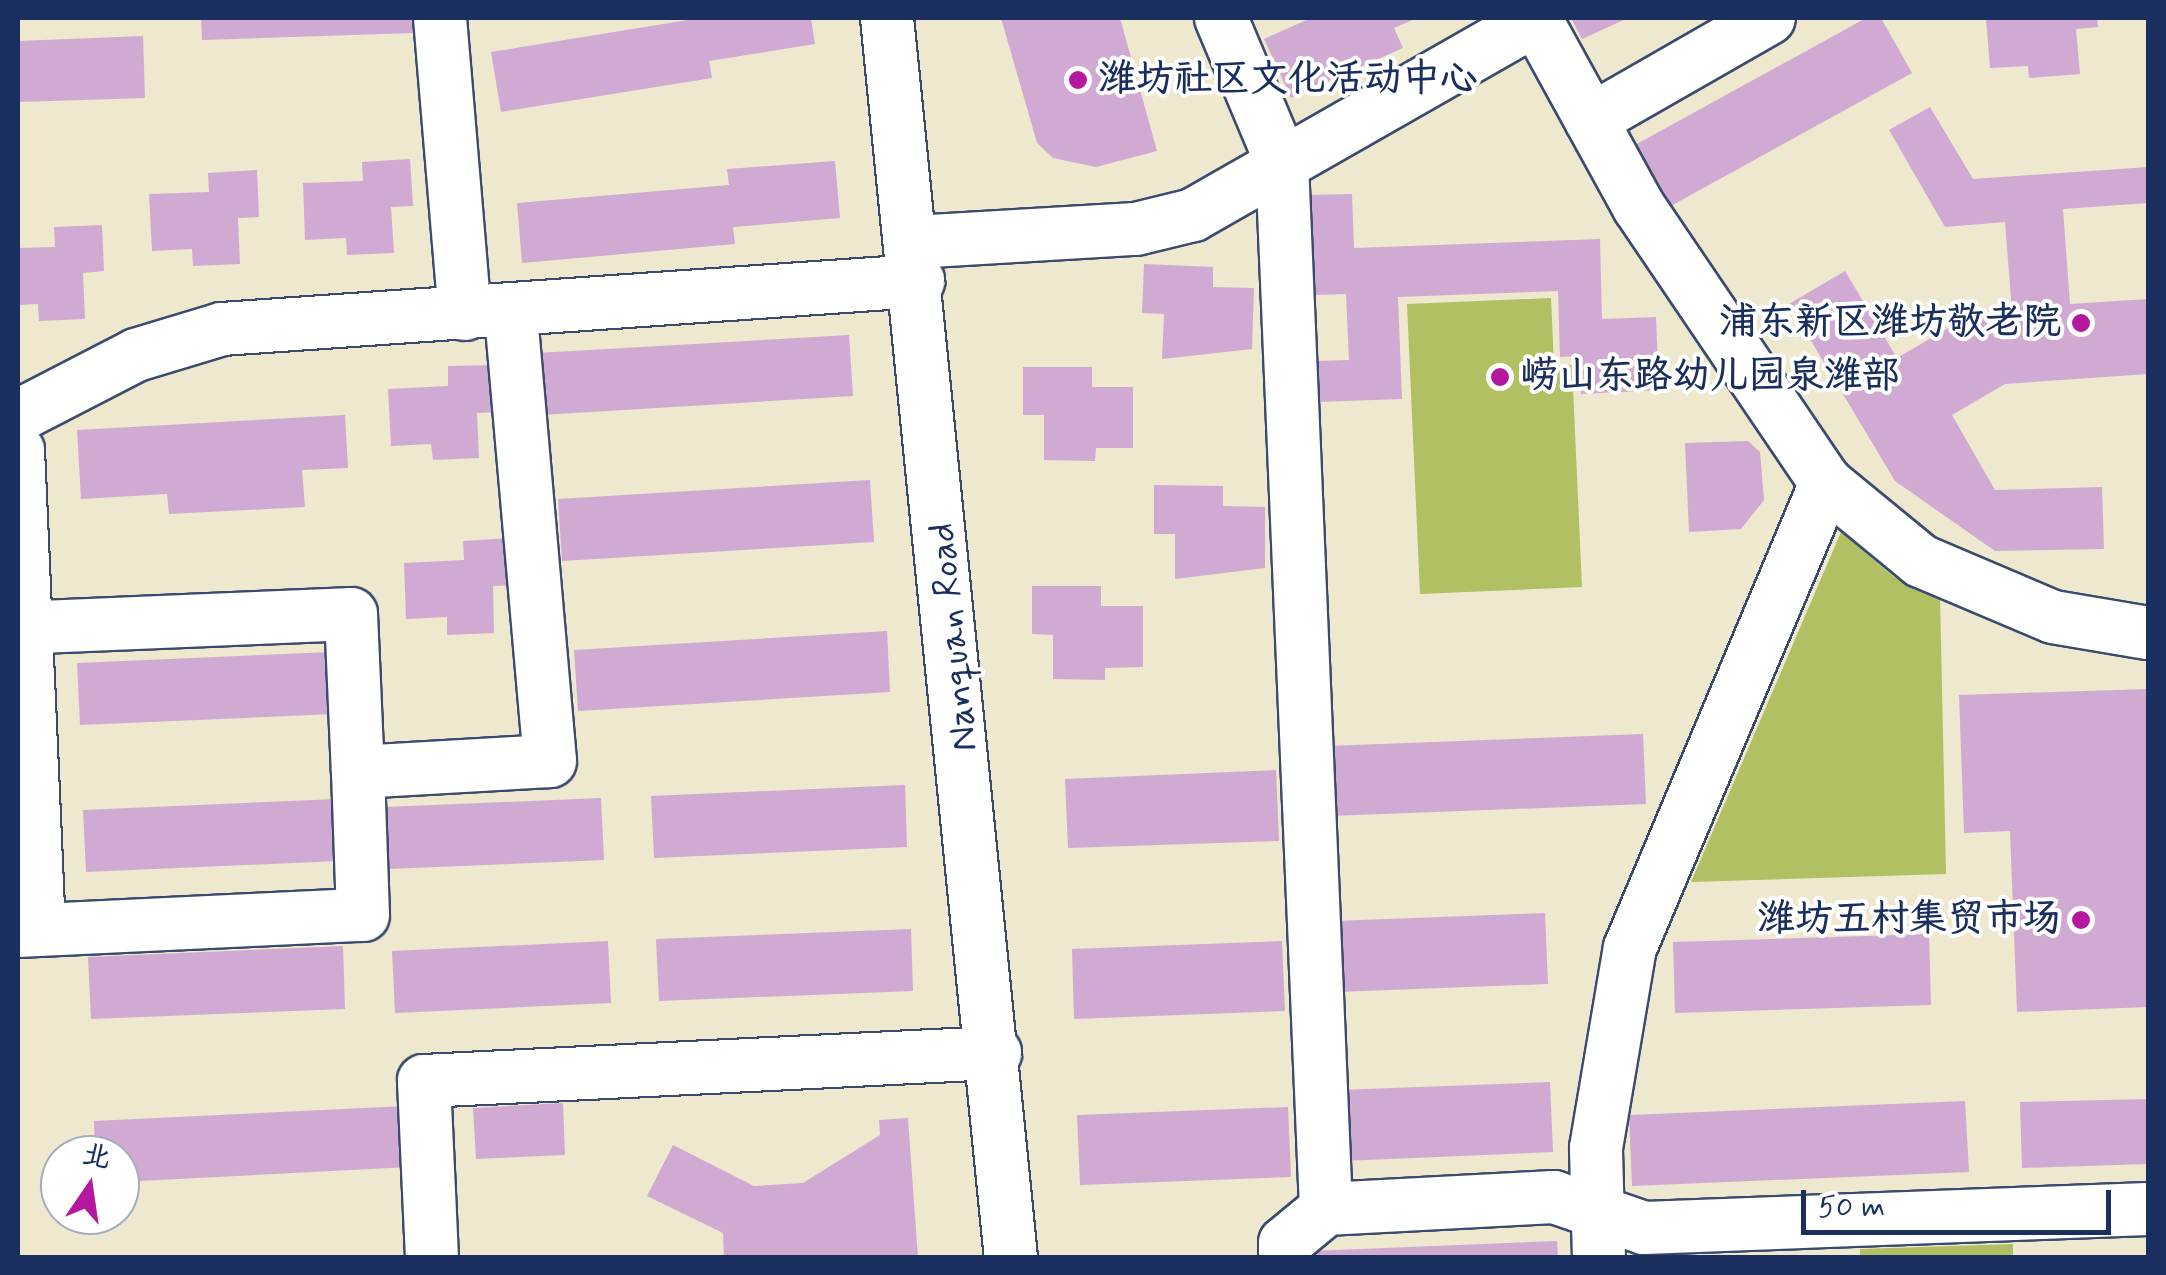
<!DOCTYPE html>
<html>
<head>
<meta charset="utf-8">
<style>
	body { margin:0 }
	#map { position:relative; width:2166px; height:1275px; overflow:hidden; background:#ede8ce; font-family:Mynerve,"LXGW WenKai TC",sans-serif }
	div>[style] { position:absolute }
	.green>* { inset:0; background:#b0c063 }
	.building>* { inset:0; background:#d0aad2 }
	.roads { filter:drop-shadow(2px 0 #3a4b6f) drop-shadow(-2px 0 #3a4b6f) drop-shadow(0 2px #3a4b6f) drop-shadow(0 -2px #3a4b6f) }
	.minor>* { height:52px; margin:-26px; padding:0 26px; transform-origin:26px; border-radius:26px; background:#fff }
	.dots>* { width:28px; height:28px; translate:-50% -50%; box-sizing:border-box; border:5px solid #fff; border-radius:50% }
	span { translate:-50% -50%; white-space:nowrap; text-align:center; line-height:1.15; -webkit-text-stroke:8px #fff; paint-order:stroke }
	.poi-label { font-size:38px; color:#1b2f5e; font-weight:700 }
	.left { translate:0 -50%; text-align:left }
	.right { translate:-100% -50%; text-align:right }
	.street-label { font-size:38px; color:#1b2f5e }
	.frame { position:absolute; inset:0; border:20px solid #1b2f5e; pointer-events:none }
	.north { position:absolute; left:40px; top:1135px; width:100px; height:100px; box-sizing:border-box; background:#fff; border:2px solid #a4acbf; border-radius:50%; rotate:13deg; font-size:28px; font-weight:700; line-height:40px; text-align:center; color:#1b2f5e }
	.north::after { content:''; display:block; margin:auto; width:35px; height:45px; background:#b5179e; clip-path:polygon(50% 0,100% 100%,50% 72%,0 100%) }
	.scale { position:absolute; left:1801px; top:1190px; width:310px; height:45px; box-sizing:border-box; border:5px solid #1b2f5e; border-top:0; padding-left:12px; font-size:30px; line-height:35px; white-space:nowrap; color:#1b2f5e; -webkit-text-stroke:8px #fff; paint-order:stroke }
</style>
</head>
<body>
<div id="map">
	<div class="green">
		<div style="clip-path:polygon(1551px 298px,1554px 365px,1572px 365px,1582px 587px,1420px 594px,1407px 304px)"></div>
		<div style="clip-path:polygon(1841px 532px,1894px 577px,1940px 595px,1946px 874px,1691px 882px)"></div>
		<div style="clip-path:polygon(2013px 1244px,2013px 1257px,1860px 1257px,1860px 1249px)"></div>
	</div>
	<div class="building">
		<div style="clip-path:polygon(201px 18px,413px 18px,413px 33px,202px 40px)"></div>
		<div style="clip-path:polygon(700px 18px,811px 18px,815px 44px,709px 61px,712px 78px,501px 112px,491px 52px)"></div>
		<div style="clip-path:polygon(1001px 18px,1120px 18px,1157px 151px,1096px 167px,1053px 158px,1037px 143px)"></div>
		<div style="clip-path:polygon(1311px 18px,1417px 18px,1394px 28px,1403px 48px,1291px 98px,1264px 39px)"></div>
		<div style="clip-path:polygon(1571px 18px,1628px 18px,1582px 39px)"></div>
		<div style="clip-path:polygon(1866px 18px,1881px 18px,1912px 73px,1669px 207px,1635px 145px)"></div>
		<div style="clip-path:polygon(1986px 18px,2097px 18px,2098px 27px,2076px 29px,2080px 74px,2029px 78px,2028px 66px,1990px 68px)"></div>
		<div style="clip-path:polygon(143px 36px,145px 98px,18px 102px,18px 41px)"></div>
		<div style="clip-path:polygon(1930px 107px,1973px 179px,2148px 167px,2148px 203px,2063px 209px,2070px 304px,2148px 299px,2148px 374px,2005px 384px,1952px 415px,1995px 490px,2102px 487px,2104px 549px,1995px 551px,1895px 481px,1789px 304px,1845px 271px,1897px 358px,1979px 310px,1995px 338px,2014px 337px,2005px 222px,1945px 227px,1889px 130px)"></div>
		<div style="clip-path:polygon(410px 159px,413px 206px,391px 207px,394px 253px,347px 255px,346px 238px,305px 240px,303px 183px,363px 181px,362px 162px)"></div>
		<div style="clip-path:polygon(835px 161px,840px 218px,733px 227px,735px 244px,522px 263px,517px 203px,729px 185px,727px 169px)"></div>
		<div style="clip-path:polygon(257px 170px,259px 217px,238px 218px,240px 264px,193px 266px,192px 249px,152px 251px,149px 194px,209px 192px,208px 173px)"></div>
		<div style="clip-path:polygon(1352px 194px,1354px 248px,1600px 239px,1602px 319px,1656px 317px,1659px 390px,1581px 394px,1580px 356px,1560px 357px,1558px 291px,1398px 297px,1402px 399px,1317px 402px,1316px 361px,1349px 360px,1346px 294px,1314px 295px,1310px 195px)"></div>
		<div style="clip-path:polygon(102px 225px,104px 271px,83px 273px,85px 319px,39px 321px,38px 304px,18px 305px,18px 248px,55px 247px,54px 227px)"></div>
		<div style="clip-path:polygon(1144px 264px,1213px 267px,1213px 287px,1254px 288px,1252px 349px,1162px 359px,1164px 314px,1142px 313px)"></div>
		<div style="clip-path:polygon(849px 335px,853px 396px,541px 415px,537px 353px)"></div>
		<div style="clip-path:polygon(496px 365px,498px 412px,477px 413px,479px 458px,433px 460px,431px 444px,391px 446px,388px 389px,448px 386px,448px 366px)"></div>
		<div style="clip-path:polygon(1023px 367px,1092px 367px,1092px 387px,1133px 387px,1133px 448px,1096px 448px,1095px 461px,1044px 460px,1044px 415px,1023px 415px)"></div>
		<div style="clip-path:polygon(345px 415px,348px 468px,302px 470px,305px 507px,169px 514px,167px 494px,81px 499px,77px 430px)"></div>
		<div style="clip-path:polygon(1748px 441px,1760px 452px,1764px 500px,1741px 529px,1689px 532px,1685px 443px)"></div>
		<div style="clip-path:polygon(870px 480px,874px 542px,562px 561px,558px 499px)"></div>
		<div style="clip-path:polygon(1154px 485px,1223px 486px,1223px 506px,1265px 507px,1265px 568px,1175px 579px,1175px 534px,1154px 534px)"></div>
		<div style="clip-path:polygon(511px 538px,513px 585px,493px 586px,494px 633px,447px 635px,447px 617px,406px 619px,404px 563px,464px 560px,463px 541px)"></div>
		<div style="clip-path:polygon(1032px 586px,1101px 586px,1101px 606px,1143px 606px,1143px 667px,1105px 668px,1105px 680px,1053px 679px,1053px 635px,1032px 634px)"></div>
		<div style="clip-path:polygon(887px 631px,890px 692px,578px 711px,574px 650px)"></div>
		<div style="clip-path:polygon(331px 652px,334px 714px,80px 725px,77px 663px)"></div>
		<div style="clip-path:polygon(2148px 689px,2148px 1007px,2017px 1012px,2010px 831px,1964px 833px,1959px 695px)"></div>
		<div style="clip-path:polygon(1643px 734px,1646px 804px,1330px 816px,1327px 746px)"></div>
		<div style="clip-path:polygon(1276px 770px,1279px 841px,1068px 848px,1065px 779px)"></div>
		<div style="clip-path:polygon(905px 785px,907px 847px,654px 858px,651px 796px)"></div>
		<div style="clip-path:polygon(601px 798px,604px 860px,388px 869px,385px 807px)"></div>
		<div style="clip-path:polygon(337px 799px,339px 861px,86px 872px,83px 810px)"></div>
		<div style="clip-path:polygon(1545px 913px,1548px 984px,1337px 992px,1334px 921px)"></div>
		<div style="clip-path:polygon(911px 929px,913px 991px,659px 1001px,656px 939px)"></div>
		<div style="clip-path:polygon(1929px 934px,1931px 1005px,1675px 1013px,1673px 942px)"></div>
		<div style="clip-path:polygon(608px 941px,611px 1003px,395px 1013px,392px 951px)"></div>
		<div style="clip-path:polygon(1282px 941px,1285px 1011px,1074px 1019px,1072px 949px)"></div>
		<div style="clip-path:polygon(343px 946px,345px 1009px,91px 1019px,88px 957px)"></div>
		<div style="clip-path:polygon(1550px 1082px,1553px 1152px,1342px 1161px,1339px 1090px)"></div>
		<div style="clip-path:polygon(2148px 1099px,2148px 1164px,2022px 1168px,2020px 1102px)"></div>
		<div style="clip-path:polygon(1965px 1101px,1969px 1172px,1632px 1186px,1629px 1115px)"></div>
		<div style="clip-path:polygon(563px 1103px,565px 1155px,476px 1159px,473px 1108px)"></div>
		<div style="clip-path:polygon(406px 1106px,409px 1167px,120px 1182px,120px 1155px,95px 1155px,94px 1121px)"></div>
		<div style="clip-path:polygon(1288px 1107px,1291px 1177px,1080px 1185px,1077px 1115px)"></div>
		<div style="clip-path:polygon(908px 1118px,918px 1258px,724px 1258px,723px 1233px,647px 1196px,673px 1145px,754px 1186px,803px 1183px,880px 1135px,879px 1120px)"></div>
		<div style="clip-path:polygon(1557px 1241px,1558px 1258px,1312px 1258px,1311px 1251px)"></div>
	</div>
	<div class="roads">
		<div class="minor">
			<div style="left:440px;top:18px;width:297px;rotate:85.2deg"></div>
			<div style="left:887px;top:18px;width:1246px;rotate:84.29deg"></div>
			<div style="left:1221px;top:18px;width:157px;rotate:67.2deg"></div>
			<div style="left:1282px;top:163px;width:1047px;rotate:87.59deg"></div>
			<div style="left:1535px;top:18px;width:216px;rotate:61.2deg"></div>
			<div style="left:1639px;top:207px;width:333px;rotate:55.9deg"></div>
			<div style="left:1826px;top:483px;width:123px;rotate:39.4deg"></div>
			<div style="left:1921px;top:561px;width:143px;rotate:23deg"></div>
			<div style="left:2053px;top:617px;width:96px;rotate:9.6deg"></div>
			<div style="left:1591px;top:120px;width:205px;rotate:-29.8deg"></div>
			<div style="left:914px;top:242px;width:222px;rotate:-3.4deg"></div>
			<div style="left:1136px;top:229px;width:59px;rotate:-13.8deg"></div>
			<div style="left:1193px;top:215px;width:395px;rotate:-29.7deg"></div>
			<div style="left:18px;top:416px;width:133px;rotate:-27.3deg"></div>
			<div style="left:136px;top:355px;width:90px;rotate:-16.8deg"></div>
			<div style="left:222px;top:329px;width:698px;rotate:-3.95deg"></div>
			<div style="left:18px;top:450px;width:480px;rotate:87.5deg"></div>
			<div style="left:18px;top:628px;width:333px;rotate:-2.4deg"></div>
			<div style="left:351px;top:614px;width:158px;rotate:87.5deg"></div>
			<div style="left:358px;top:772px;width:192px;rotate:-3.3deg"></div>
			<div style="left:550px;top:761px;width:452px;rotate:-95deg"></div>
			<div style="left:18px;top:931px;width:345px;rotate:-2.7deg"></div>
			<div style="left:363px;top:915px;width:143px;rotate:-92deg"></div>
			<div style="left:432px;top:1258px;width:177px;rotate:-92.6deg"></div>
			<div style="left:424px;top:1081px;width:572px;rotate:-2.81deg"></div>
			<div style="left:1285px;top:1258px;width:15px;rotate:-90deg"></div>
			<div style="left:1285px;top:1243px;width:53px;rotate:-39.7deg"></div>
			<div style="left:1326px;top:1209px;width:228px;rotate:-3deg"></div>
			<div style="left:1554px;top:1197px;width:95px;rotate:19deg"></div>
			<div style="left:1644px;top:1228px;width:504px;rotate:-2.16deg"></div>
			<div style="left:1599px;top:1258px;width:110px;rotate:-91.6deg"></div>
			<div style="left:1596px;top:1148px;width:203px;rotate:-80.4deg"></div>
			<div style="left:1630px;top:948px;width:505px;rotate:-67.14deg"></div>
		</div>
	</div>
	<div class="dots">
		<div style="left:1078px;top:80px;background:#b5179e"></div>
		<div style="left:2081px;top:323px;background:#b5179e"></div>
		<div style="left:1500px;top:377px;background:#b5179e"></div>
		<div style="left:2081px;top:920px;background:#b5179e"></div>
	</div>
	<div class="poi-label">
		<span class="left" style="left:1098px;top:80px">潍坊社区文化活动中心</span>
		<span class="right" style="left:2061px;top:323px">浦东新区潍坊敬老院</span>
		<span class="left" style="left:1520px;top:377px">崂山东路幼儿园泉潍部</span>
		<span class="right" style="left:2061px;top:920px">潍坊五村集贸市场</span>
	</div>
	<div class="street-label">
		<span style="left:954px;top:637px;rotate:-96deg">Nanquan Road</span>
	</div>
	<div class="frame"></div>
	<div class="north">北</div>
	<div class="scale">50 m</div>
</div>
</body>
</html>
